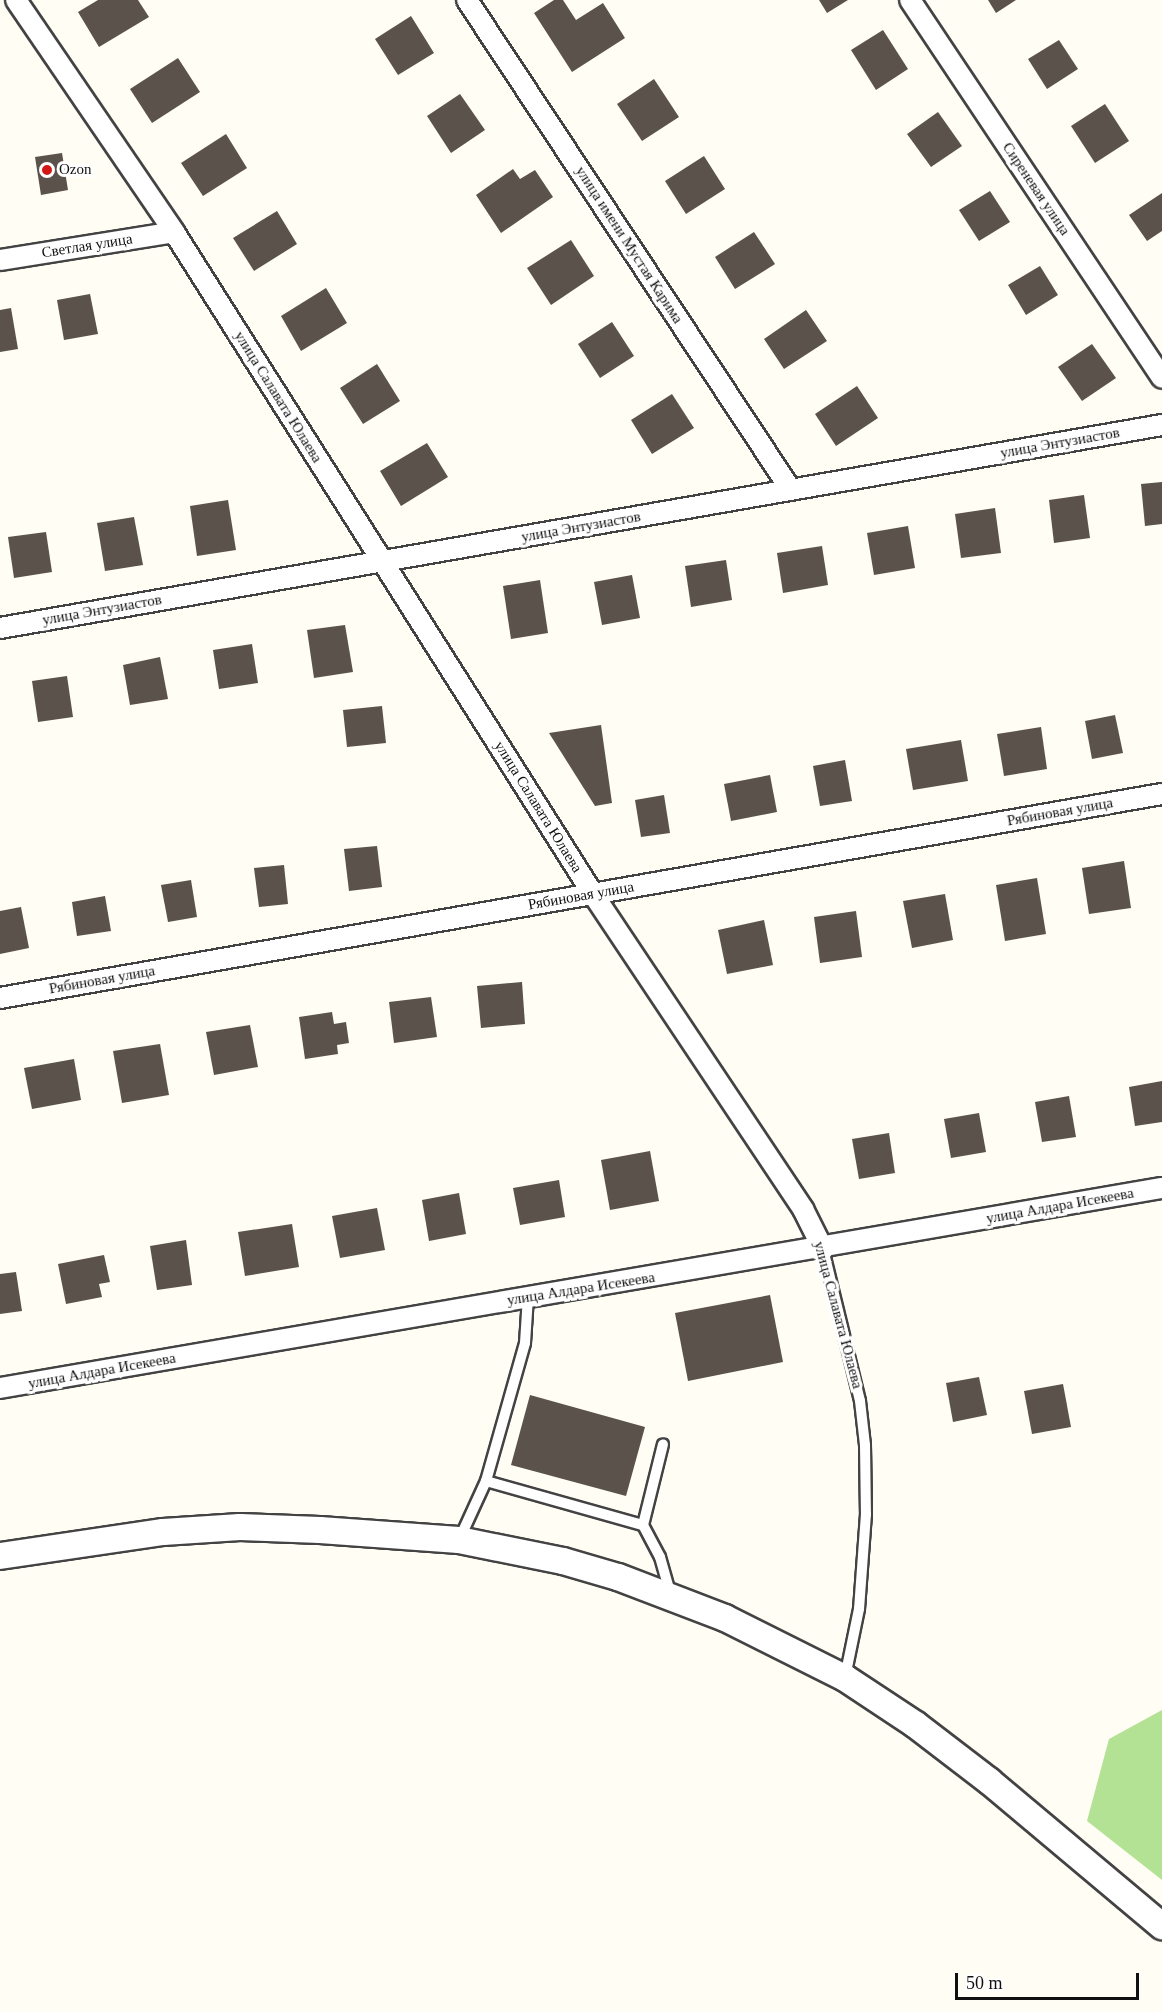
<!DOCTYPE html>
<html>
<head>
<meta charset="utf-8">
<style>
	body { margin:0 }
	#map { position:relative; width:1162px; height:2012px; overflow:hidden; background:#fffdf4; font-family:Georgia,serif }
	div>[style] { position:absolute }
	.forest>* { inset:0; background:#b3e295 }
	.building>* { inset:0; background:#5a524b }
	.roads { filter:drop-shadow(2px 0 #434343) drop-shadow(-2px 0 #434343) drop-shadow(0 2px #434343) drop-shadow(0 -2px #434343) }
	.service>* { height:10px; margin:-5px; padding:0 5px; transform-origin:5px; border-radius:5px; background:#fff }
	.minor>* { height:20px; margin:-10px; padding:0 10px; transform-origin:10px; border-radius:10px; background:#fff }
	.tertiary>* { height:26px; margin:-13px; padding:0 13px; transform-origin:13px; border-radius:13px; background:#fff }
	.dots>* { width:16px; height:16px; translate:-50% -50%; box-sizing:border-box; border:3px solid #fff; border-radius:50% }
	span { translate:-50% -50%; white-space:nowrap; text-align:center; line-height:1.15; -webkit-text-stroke:6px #fff; paint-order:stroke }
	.poi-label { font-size:15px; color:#101010 }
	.left { translate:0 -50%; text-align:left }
	.street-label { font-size:15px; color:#101010 }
	.scale { position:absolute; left:955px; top:1973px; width:184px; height:27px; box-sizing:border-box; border:3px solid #101010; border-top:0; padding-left:8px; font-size:18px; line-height:21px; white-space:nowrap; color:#101010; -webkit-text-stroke:4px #fff; paint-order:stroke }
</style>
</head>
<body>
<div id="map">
	<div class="forest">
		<div style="clip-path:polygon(1162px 1710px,1162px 1880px,1087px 1821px,1109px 1739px)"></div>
	</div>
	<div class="building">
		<div style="clip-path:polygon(98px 0,138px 0,149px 17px,99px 47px,78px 12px)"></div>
		<div style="clip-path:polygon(554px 0,563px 0,576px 20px,603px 3px,625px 38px,572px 72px,534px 13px)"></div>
		<div style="clip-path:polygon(819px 0,848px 0,827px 13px)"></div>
		<div style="clip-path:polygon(988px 0,1016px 0,996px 13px)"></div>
		<div style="clip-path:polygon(411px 16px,434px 53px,398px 75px,375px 39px)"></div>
		<div style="clip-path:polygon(883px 30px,908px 69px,876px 90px,851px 50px)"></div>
		<div style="clip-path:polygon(1059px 40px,1078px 69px,1047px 89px,1028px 59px)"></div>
		<div style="clip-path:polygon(178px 58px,200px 92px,152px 123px,130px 89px)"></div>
		<div style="clip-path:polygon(654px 79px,679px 117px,642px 141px,617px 104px)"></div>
		<div style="clip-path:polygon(460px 94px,485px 130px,451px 153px,427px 116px)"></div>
		<div style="clip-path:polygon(1105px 104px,1129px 141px,1095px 163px,1071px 126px)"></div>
		<div style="clip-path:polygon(938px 112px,962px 146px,931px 167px,907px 134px)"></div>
		<div style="clip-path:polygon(226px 134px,247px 168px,203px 196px,181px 163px)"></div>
		<div style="clip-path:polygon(62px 153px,68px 190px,41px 195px,35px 157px)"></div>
		<div style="clip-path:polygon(704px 156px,725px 189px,686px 214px,665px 181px)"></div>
		<div style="clip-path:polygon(513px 169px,520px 179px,535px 170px,553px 197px,501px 233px,476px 195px)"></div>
		<div style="clip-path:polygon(990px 191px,1010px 222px,979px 241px,959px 210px)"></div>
		<div style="clip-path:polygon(1162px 193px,1162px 231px,1147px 241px,1129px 215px)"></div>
		<div style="clip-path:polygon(277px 211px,297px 244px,254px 271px,233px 238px)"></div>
		<div style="clip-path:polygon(754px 232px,775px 264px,735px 289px,715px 257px)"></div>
		<div style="clip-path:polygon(571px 240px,594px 276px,551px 305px,527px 268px)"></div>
		<div style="clip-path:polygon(1040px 266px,1058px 295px,1026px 315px,1008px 285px)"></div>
		<div style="clip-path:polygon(326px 288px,347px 323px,301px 351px,281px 316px)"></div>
		<div style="clip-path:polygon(90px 294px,98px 334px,64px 340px,57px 300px)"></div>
		<div style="clip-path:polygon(11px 308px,18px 349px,0 352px,0 310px)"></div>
		<div style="clip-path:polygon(806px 310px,827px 341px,784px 369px,764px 339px)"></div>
		<div style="clip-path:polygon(612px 322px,634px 356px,600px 378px,578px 344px)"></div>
		<div style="clip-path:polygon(1092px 344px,1116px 378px,1082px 401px,1058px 367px)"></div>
		<div style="clip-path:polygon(377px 364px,400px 401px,363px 424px,340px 388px)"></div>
		<div style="clip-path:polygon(857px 386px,878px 418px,836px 446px,815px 414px)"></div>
		<div style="clip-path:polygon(672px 394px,694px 428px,652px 454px,631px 420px)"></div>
		<div style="clip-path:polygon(427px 443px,448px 477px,401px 506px,380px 471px)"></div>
		<div style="clip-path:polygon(1162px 482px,1162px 524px,1145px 526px,1141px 484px)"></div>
		<div style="clip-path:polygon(1084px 495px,1090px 538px,1054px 543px,1049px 500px)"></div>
		<div style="clip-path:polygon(228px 500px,236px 550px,197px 556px,190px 506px)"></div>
		<div style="clip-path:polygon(995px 508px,1001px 553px,961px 558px,955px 514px)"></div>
		<div style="clip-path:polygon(134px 517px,143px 565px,105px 571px,97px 523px)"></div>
		<div style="clip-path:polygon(908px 526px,915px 568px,874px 575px,867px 533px)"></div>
		<div style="clip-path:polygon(46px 532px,52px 572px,14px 578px,8px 537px)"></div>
		<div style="clip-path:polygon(822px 546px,828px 585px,783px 593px,777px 553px)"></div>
		<div style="clip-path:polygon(726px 560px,732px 600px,691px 607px,685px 566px)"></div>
		<div style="clip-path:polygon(632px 575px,640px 618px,602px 625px,594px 582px)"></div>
		<div style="clip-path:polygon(540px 580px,548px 633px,511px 639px,503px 586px)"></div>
		<div style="clip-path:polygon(345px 625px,353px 672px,314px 678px,307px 630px)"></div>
		<div style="clip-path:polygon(252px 644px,258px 683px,219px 689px,213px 650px)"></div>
		<div style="clip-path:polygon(160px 657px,168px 699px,130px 705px,123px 665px)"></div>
		<div style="clip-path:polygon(67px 676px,73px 717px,38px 722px,32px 681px)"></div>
		<div style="clip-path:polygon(382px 706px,386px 743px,347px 747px,343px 710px)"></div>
		<div style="clip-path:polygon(1115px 715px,1123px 753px,1092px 759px,1085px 721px)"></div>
		<div style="clip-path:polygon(601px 725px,612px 803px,595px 806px,549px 733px)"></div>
		<div style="clip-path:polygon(1041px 727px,1047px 769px,1004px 776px,997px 734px)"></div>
		<div style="clip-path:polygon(961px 740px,968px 781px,913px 790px,906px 749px)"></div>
		<div style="clip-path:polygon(845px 760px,852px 801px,820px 806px,813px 766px)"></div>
		<div style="clip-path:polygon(770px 775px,777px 812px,731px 821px,724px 784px)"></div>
		<div style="clip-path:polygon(664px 795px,670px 833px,641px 837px,635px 800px)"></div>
		<div style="clip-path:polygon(377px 846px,382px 887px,349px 891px,344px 849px)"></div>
		<div style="clip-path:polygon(1124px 861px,1131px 908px,1089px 914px,1082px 868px)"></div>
		<div style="clip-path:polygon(284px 865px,288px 904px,259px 907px,254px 868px)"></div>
		<div style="clip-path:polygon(1037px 878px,1046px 934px,1005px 941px,996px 885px)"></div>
		<div style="clip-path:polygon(191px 880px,197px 917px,168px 922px,161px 885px)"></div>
		<div style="clip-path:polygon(945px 894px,953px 940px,912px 948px,903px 901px)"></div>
		<div style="clip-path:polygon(105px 896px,111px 931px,77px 936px,72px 902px)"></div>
		<div style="clip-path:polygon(21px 907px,29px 948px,0 954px,0 911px)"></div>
		<div style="clip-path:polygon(856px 911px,862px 957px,820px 963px,814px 917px)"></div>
		<div style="clip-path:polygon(764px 920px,773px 965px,727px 974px,718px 930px)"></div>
		<div style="clip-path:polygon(522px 982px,525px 1024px,481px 1028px,477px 986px)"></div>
		<div style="clip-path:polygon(431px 997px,437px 1037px,394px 1043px,389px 1002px)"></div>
		<div style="clip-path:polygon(332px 1012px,334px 1024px,346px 1022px,349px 1043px,337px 1045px,338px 1054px,305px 1059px,299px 1017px)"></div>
		<div style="clip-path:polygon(250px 1025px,258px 1067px,214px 1075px,206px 1032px)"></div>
		<div style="clip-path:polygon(160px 1044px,169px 1095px,122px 1103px,113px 1051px)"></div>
		<div style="clip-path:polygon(74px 1059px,81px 1100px,32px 1109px,24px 1068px)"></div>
		<div style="clip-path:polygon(1162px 1081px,1162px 1122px,1135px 1126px,1129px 1087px)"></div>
		<div style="clip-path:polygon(1069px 1096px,1076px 1137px,1042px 1142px,1035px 1102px)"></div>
		<div style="clip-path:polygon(979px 1113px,986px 1152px,951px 1158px,944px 1119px)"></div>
		<div style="clip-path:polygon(889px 1133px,895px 1173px,859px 1179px,852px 1139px)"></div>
		<div style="clip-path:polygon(650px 1151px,659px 1201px,610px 1210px,601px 1160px)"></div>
		<div style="clip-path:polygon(559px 1180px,565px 1217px,520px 1225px,513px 1188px)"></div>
		<div style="clip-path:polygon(459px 1193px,466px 1234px,429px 1241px,422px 1200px)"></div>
		<div style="clip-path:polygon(377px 1208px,385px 1250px,340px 1258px,332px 1216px)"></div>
		<div style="clip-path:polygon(292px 1224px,299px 1267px,245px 1276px,238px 1232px)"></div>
		<div style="clip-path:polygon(186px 1240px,192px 1285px,157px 1290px,150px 1246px)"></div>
		<div style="clip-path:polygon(104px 1255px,110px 1282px,99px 1284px,102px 1297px,66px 1304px,58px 1264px)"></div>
		<div style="clip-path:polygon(16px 1272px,22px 1311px,0 1314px,0 1274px)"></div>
		<div style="clip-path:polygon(770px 1295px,783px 1362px,688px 1381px,675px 1313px)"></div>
		<div style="clip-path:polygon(979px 1377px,987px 1415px,953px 1422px,946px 1383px)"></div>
		<div style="clip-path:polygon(1063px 1384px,1071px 1427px,1032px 1434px,1024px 1391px)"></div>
		<div style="clip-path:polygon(530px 1395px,645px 1427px,626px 1496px,511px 1465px)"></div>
	</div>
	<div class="roads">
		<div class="service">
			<div style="left:823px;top:1249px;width:156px;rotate:76.3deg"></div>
			<div style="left:860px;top:1401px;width:44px;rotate:83.5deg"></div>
			<div style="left:865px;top:1445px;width:69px;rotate:89.2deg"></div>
			<div style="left:866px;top:1514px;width:95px;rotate:94.2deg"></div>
			<div style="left:859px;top:1609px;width:69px;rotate:101.6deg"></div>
			<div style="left:486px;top:1481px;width:163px;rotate:15.7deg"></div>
			<div style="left:643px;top:1525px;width:36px;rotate:62deg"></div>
			<div style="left:660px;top:1557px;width:41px;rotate:74.2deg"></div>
			<div style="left:643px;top:1525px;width:83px;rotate:-76.1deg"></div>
			<div style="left:459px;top:1540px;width:65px;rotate:-65.4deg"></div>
			<div style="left:486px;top:1481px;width:143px;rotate:-74.2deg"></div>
			<div style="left:525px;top:1343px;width:46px;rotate:-86.3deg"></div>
		</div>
		<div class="minor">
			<div style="left:16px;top:0;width:281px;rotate:55.7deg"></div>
			<div style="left:174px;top:232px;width:783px;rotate:57.67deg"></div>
			<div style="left:593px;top:894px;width:379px;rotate:56.3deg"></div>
			<div style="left:803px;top:1209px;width:45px;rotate:63.4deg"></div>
			<div style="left:467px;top:0;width:587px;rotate:56.53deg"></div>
			<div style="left:910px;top:0;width:454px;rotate:56.3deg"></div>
			<div style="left:0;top:260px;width:176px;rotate:-9.1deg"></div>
			<div style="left:0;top:628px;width:1180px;rotate:-9.91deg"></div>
			<div style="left:0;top:998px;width:1180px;rotate:-9.96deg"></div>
			<div style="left:0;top:1388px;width:1179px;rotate:-9.77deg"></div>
		</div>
		<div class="tertiary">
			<div style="left:0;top:1556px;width:165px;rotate:-8.4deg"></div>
			<div style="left:163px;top:1532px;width:77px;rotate:-3.7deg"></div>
			<div style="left:240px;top:1527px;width:80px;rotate:2.1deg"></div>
			<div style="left:320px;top:1530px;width:139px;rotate:4.1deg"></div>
			<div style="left:459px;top:1540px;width:106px;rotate:11.4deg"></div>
			<div style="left:563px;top:1561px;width:57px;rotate:16.2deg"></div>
			<div style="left:618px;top:1577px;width:115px;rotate:21deg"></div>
			<div style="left:725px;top:1618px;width:134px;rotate:26.6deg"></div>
			<div style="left:845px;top:1678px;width:85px;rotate:33.5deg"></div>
			<div style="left:916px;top:1725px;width:92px;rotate:37.5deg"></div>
			<div style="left:989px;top:1781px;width:226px;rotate:40deg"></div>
		</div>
	</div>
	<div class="dots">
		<div style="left:47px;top:170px;background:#d11817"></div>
	</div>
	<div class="poi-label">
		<span class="left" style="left:59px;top:170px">Ozon</span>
	</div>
	<div class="street-label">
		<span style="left:1036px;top:189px;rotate:56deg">Сиреневая улица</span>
		<span style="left:629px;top:245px;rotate:57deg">улица имени Мустая Карима</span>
		<span style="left:87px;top:246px;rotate:-9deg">Светлая улица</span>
		<span style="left:278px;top:397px;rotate:58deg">улица Салавата Юлаева</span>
		<span style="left:1060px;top:443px;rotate:-10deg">улица Энтузиастов</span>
		<span style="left:581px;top:527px;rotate:-10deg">улица Энтузиастов</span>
		<span style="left:102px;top:610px;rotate:-10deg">улица Энтузиастов</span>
		<span style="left:538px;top:807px;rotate:58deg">улица Салавата Юлаева</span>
		<span style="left:1060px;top:812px;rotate:-10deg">Рябиновая улица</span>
		<span style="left:581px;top:896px;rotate:-10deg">Рябиновая улица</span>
		<span style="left:102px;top:980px;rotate:-10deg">Рябиновая улица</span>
		<span style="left:1060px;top:1206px;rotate:-10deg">улица Алдара Исекеева</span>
		<span style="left:581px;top:1289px;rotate:-9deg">улица Алдара Исекеева</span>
		<span style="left:838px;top:1315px;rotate:75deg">улица Салавата Юлаева</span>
		<span style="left:102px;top:1371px;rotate:-10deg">улица Алдара Исекеева</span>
	</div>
	<div class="scale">50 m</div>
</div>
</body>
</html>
